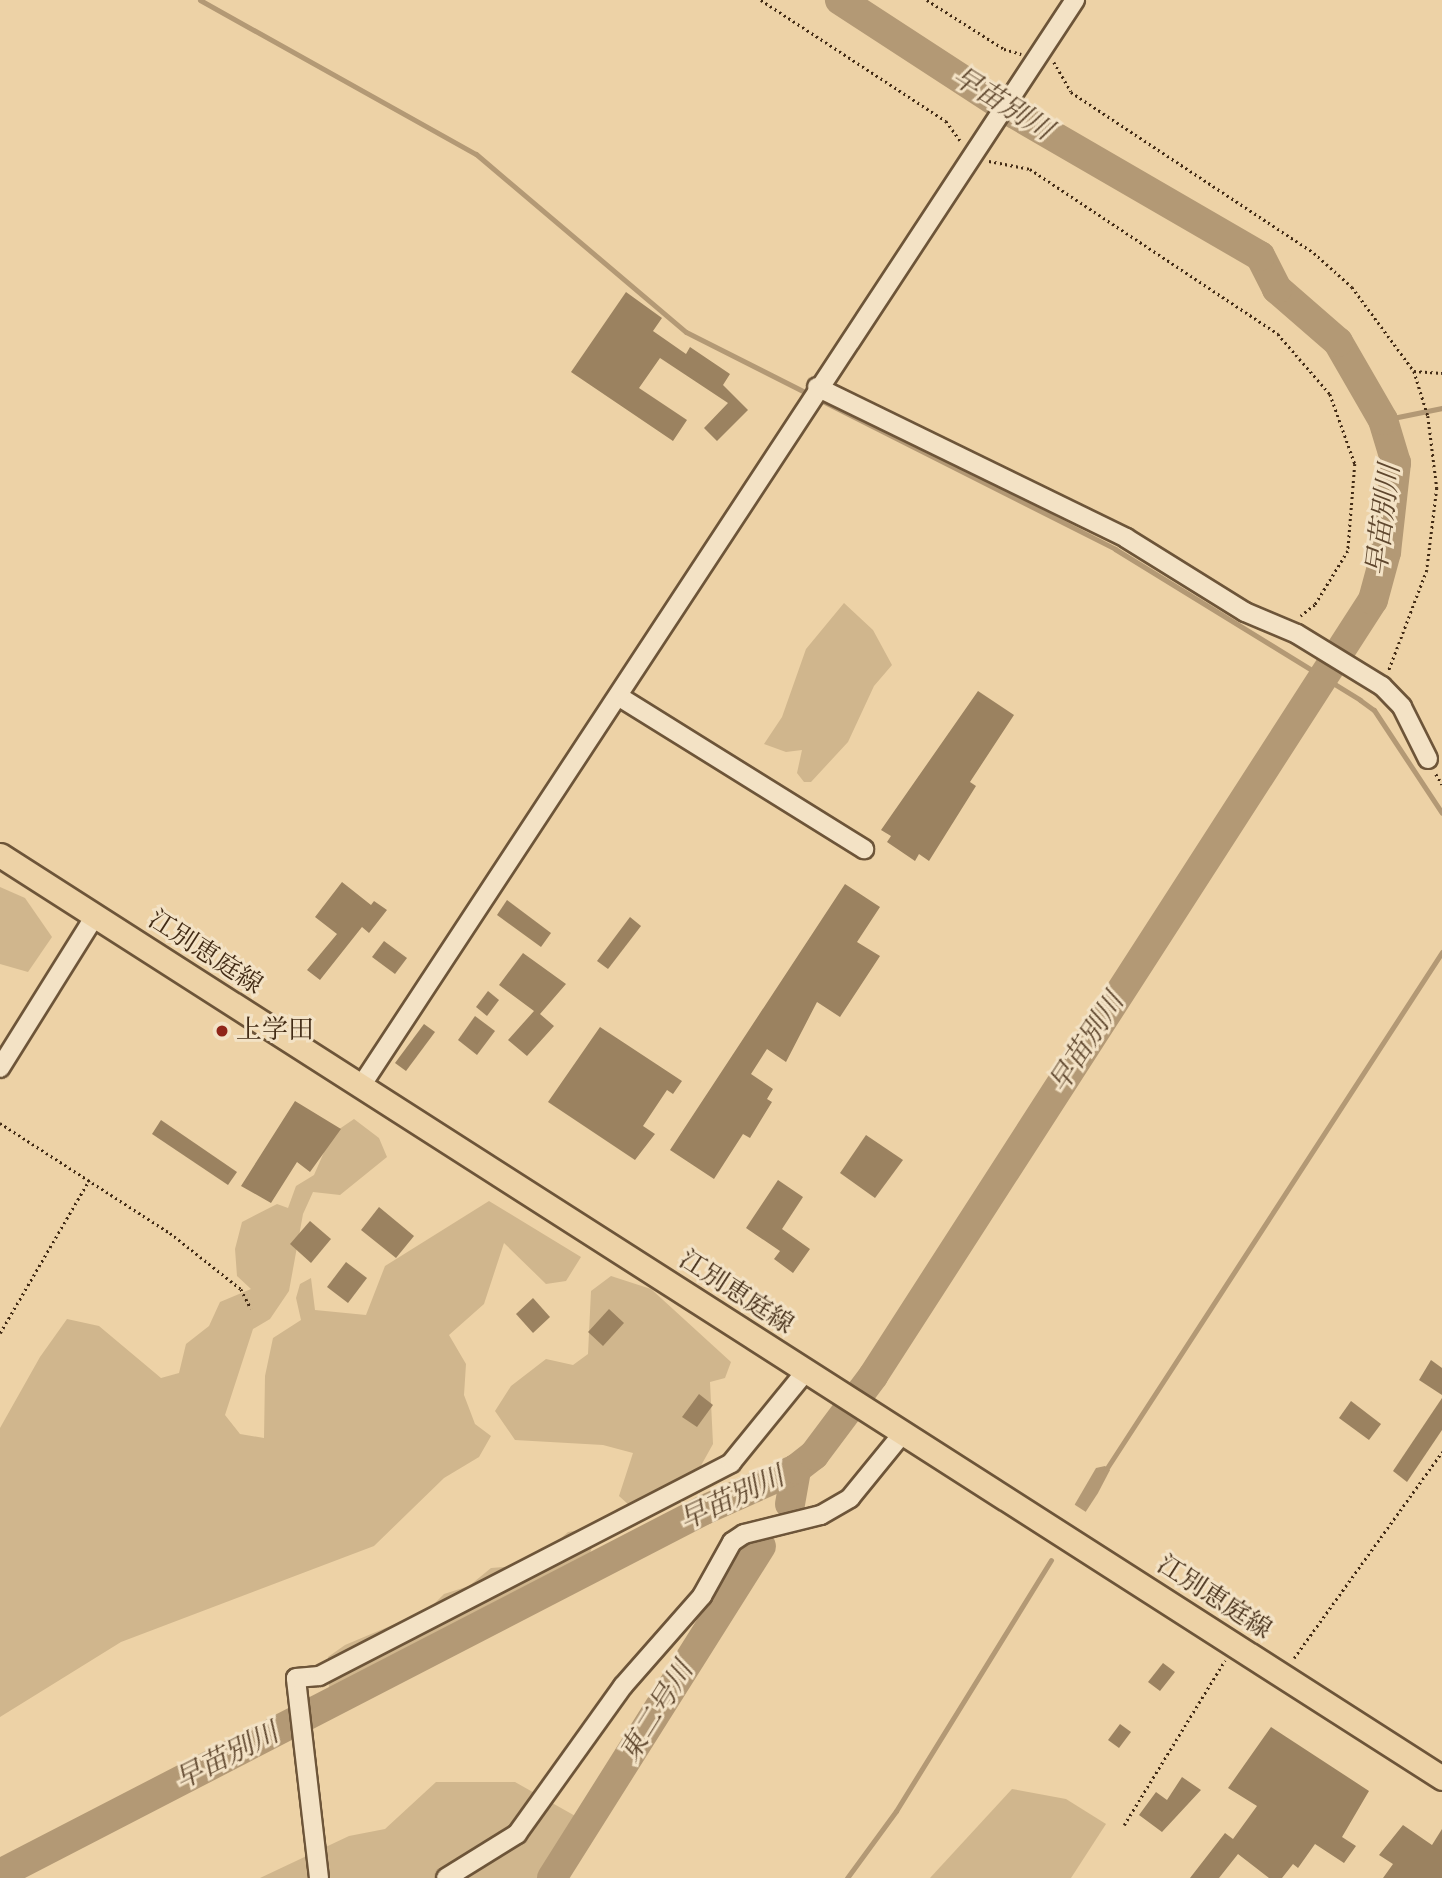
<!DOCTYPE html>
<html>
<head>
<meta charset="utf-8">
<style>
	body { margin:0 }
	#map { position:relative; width:1442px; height:1878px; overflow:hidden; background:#edd2a6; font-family:"Libre Bodoni","Noto Serif JP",serif }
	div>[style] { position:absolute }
	.green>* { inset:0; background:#d0b68d }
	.water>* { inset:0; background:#b39975 }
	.pier>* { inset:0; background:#edd2a6 }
	.stream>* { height:5px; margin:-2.5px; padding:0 2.5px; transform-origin:2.5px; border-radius:2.5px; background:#b39975 }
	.river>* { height:30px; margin:-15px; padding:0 15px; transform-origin:15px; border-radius:15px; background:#b39975 }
	.building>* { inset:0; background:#9b8260 }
	.path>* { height:2.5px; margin-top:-1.25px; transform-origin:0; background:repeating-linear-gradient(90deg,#422b15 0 2px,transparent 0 5.5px) }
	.roads { filter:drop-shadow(2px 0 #6d5539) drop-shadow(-2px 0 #6d5539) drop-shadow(0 2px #6d5539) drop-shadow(0 -2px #6d5539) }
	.minor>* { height:18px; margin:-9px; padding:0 9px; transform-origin:9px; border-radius:9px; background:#f3e2c5 }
	.major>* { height:23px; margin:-11.5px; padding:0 11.5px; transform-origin:11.5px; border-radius:11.5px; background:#edd2a6 }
	.dots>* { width:19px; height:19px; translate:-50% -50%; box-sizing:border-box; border:4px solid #f3e2c5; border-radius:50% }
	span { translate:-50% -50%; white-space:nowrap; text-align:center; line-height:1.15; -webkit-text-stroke:6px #f3e2c5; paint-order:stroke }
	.street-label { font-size:26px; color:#422b15 }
	.poi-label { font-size:26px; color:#422b15 }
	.left { translate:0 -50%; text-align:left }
	.water-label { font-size:28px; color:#5e462d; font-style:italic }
</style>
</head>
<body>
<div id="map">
	<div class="green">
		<div style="clip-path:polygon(844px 603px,873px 630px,892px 665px,874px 686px,848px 742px,811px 782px,804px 782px,797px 773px,802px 750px,786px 752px,764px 744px,782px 717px,806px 649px)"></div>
		<div style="clip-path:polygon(0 887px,25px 898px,52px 937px,28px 972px,0 964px)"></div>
		<div style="clip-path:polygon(354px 1119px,379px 1138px,387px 1157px,340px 1195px,313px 1192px,303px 1214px,289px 1291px,270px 1319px,253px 1329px,225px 1415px,240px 1434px,264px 1438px,265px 1376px,273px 1338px,301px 1320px,296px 1298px,300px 1284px,311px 1278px,315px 1310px,366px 1315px,385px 1266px,489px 1201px,581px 1257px,566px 1281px,546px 1284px,504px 1243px,484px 1304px,449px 1335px,466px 1364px,464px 1395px,475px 1424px,491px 1436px,479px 1457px,444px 1478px,374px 1546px,121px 1642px,0 1717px,0 1428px,40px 1357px,67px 1319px,99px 1326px,161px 1378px,179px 1373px,186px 1344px,209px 1326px,220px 1302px,251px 1289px,237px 1276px,235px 1249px,242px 1222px,277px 1204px,288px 1208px,296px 1186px,314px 1175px,332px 1134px)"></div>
		<div style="clip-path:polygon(611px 1276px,651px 1289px,731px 1362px,725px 1378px,710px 1382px,713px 1444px,698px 1471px,630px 1506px,619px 1496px,633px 1453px,603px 1445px,515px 1440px,495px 1411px,511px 1386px,546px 1359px,573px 1365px,588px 1354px,591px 1291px)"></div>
		<div style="clip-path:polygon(585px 1529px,595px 1538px,580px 1584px,335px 1706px,324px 1704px,329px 1690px,328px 1657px,345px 1645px,428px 1610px,444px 1594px,469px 1586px,491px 1568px,531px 1565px,568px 1532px)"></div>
		<div style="clip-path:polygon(436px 1782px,515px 1782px,577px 1817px,544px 1878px,260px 1878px,349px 1836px,385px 1829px)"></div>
		<div style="clip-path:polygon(1012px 1789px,1066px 1799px,1106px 1824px,1071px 1878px,930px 1878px)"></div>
	</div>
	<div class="water">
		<div style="clip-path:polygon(1105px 1466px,1110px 1470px,1098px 1493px,1049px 1568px,1075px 1504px,1096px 1468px)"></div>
	</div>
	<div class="pier">
		<div style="clip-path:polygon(1072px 1503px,1089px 1514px,1054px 1568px,1044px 1562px)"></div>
	</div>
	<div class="stream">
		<div style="left:200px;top:0;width:316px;rotate:29.2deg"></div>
		<div style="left:476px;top:154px;width:275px;rotate:40.3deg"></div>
		<div style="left:686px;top:332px;width:481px;rotate:26.8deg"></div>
		<div style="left:1115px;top:549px;width:288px;rotate:31.6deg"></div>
		<div style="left:1360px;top:700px;width:17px;rotate:36deg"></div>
		<div style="left:1374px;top:710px;width:123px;rotate:56.6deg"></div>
		<div style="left:1383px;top:420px;width:60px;rotate:-11.5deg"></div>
		<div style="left:1105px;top:1471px;width:619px;rotate:-57deg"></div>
		<div style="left:847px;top:1878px;width:83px;rotate:-53.8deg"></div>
		<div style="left:896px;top:1811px;width:295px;rotate:-58.3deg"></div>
	</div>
	<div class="river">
		<div style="left:790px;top:1504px;width:36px;rotate:-80deg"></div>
		<div style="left:0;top:1874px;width:793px;rotate:-27.34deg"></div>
		<div style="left:704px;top:1510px;width:101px;rotate:-24deg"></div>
		<div style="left:796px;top:1469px;width:23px;rotate:-38deg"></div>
		<div style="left:814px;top:1455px;width:99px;rotate:-53.2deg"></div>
		<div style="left:873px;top:1376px;width:923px;rotate:-57.21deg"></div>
		<div style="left:1373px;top:600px;width:50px;rotate:-74.8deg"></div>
		<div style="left:1386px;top:552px;width:90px;rotate:-83.6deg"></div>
		<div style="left:1396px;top:463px;width:45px;rotate:-106.8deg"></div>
		<div style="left:1383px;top:420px;width:90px;rotate:-120deg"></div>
		<div style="left:1338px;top:342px;width:81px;rotate:-139deg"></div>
		<div style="left:1277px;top:289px;width:37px;rotate:-117deg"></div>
		<div style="left:1260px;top:256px;width:283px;rotate:-149.9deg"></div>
		<div style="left:1015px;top:114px;width:209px;rotate:-146.9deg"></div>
		<div style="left:552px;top:1878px;width:392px;rotate:-57.8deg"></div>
	</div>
	<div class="building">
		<div style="clip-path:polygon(626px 292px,662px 318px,653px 331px,686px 354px,690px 347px,730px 374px,723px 385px,748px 410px,717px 441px,704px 428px,728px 403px,660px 358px,639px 388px,687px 420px,673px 441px,571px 372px)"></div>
		<div style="clip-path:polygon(978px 691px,1014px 715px,970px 782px,976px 786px,929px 861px,919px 854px,915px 861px,887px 842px,891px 836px,881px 830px)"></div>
		<div style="clip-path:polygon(342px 882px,371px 905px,374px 901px,387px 910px,369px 933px,362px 927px,320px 980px,307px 970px,337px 934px,315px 917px)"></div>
		<div style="clip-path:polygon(845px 884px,880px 907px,857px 942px,880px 956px,840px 1017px,817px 1002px,786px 1062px,767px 1049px,751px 1074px,773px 1089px,767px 1099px,772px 1102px,750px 1138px,743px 1134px,714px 1179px,670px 1150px)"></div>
		<div style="clip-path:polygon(507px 900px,551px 933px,541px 947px,497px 915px)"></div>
		<div style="clip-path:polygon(630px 917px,641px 926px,608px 969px,597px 961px)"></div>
		<div style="clip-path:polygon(384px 941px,407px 958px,395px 974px,372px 957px)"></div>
		<div style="clip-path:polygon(523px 953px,566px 984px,540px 1014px,554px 1026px,527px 1056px,508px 1040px,534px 1011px,499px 985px)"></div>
		<div style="clip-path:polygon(488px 991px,499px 1000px,487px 1016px,476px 1007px)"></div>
		<div style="clip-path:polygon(475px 1016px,495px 1031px,477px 1055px,458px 1040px)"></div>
		<div style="clip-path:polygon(424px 1024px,435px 1032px,406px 1071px,395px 1063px)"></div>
		<div style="clip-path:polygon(600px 1027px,682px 1081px,673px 1094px,667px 1090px,643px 1126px,655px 1134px,635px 1160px,548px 1102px)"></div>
		<div style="clip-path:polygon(295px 1101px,341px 1129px,310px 1172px,297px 1162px,271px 1203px,241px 1186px)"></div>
		<div style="clip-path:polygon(161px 1120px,237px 1172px,228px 1185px,152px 1134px)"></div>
		<div style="clip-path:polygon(866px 1135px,903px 1160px,875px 1198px,840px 1173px)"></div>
		<div style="clip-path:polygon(778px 1180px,803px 1197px,782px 1229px,810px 1249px,793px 1273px,774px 1259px,780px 1251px,746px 1228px)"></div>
		<div style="clip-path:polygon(379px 1207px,414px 1236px,396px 1258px,361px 1230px)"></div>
		<div style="clip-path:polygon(310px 1221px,331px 1239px,311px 1263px,290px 1244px)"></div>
		<div style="clip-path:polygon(346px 1262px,367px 1278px,348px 1303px,327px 1287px)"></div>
		<div style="clip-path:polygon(533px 1298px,550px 1317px,533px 1333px,516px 1314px)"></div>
		<div style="clip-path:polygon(609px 1309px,624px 1323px,603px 1346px,588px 1332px)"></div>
		<div style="clip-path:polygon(1431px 1360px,1442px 1368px,1442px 1395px,1419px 1380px)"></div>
		<div style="clip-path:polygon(699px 1394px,713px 1405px,697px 1427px,682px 1417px)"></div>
		<div style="clip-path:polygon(1442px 1398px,1442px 1430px,1407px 1482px,1393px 1471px)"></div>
		<div style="clip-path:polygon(1351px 1401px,1381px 1424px,1369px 1440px,1339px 1418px)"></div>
		<div style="clip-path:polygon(1163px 1663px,1175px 1672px,1160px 1691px,1148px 1682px)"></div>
		<div style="clip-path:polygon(1120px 1724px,1131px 1732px,1119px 1748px,1108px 1740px)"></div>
		<div style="clip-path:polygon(1271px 1727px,1369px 1791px,1342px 1837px,1356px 1846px,1344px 1863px,1315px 1844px,1298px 1868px,1293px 1864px,1282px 1878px,1269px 1878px,1238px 1854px,1219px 1878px,1190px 1878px,1225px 1833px,1233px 1839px,1257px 1806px,1228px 1788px)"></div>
		<div style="clip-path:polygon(1182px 1777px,1201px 1790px,1162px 1832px,1139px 1815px,1156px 1792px,1167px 1800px)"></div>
		<div style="clip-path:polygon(1403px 1825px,1432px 1845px,1442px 1829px,1442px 1878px,1383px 1878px,1393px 1864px,1379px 1855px)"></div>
	</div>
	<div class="path">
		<div style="left:761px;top:0;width:221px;rotate:33.2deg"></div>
		<div style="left:946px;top:121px;width:27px;rotate:54deg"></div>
		<div style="left:927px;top:0;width:91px;rotate:32.5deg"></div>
		<div style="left:1004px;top:49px;width:18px;rotate:16deg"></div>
		<div style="left:1054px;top:62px;width:34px;rotate:60deg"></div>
		<div style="left:1071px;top:92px;width:291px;rotate:33.5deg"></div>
		<div style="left:1314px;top:253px;width:51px;rotate:41.8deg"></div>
		<div style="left:1352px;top:287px;width:104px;rotate:53.6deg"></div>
		<div style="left:1414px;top:371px;width:47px;rotate:72.7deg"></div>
		<div style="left:1428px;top:416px;width:73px;rotate:82.9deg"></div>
		<div style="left:1437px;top:488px;width:83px;rotate:97deg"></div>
		<div style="left:1427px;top:570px;width:107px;rotate:110.8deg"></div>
		<div style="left:989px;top:161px;width:42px;rotate:11deg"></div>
		<div style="left:1030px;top:169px;width:298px;rotate:33.6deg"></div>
		<div style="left:1278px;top:334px;width:79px;rotate:49.1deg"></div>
		<div style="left:1330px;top:394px;width:74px;rotate:70.3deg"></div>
		<div style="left:1355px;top:464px;width:87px;rotate:94.6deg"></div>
		<div style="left:1348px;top:551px;width:63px;rotate:121.4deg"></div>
		<div style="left:1315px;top:605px;width:18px;rotate:142deg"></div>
		<div style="left:1414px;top:371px;width:28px;rotate:4deg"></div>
		<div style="left:1436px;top:774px;width:12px;rotate:59deg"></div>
		<div style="left:0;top:1123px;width:202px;rotate:32.9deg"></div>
		<div style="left:170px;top:1233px;width:90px;rotate:38.3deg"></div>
		<div style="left:241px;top:1289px;width:22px;rotate:63deg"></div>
		<div style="left:0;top:1333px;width:177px;rotate:-59.8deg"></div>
		<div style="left:1294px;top:1658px;width:254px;rotate:-54.3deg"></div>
		<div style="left:1124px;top:1825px;width:193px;rotate:-58.5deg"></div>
	</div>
	<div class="roads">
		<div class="minor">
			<div style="left:817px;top:387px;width:344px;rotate:26deg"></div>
			<div style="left:1126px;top:538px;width:140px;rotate:31.9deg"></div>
			<div style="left:1245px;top:612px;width:56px;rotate:22.9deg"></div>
			<div style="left:1297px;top:634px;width:100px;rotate:31.5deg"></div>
			<div style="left:1382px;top:686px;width:29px;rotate:46deg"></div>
			<div style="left:1402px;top:707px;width:58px;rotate:63.4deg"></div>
			<div style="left:618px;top:696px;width:290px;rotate:31.9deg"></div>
			<div style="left:0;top:1068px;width:179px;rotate:-58deg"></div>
			<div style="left:361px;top:1086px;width:1300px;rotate:-56.68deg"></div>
			<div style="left:319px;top:1878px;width:201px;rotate:-96.6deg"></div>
			<div style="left:296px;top:1678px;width:23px;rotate:-5deg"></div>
			<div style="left:319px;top:1676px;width:464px;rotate:-27.3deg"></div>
			<div style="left:731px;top:1463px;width:119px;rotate:-50.8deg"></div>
			<div style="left:446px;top:1878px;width:84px;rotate:-31.8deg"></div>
			<div style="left:517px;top:1834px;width:182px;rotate:-54.4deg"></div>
			<div style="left:623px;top:1686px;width:120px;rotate:-48.7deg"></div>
			<div style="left:702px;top:1596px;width:62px;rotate:-60.9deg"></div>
			<div style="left:732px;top:1542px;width:14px;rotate:-34deg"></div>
			<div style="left:744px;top:1534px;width:79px;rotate:-13.9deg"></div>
			<div style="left:821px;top:1515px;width:34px;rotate:-30deg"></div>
			<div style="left:850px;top:1498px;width:84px;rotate:-50.8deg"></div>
		</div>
		<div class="major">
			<div style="left:0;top:855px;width:1712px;rotate:32.62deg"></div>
		</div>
	</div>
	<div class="dots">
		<div style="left:222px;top:1031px;background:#8f2418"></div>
	</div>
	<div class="street-label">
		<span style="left:205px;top:953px;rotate:33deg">江別恵庭線</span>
		<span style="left:736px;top:1293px;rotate:33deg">江別恵庭線</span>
		<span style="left:1214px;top:1598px;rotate:33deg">江別恵庭線</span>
	</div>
	<div class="poi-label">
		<span class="left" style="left:236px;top:1031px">上学田</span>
	</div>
	<div class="water-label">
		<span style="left:1002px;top:104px;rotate:32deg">早苗別川</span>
		<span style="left:1384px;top:520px;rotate:-83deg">早苗別川</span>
		<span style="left:1087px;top:1043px;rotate:-57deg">早苗別川</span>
		<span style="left:732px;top:1499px;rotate:-25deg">早苗別川</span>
		<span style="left:657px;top:1712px;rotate:-58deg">東二号川</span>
		<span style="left:227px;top:1757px;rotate:-27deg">早苗別川</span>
	</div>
</div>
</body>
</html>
